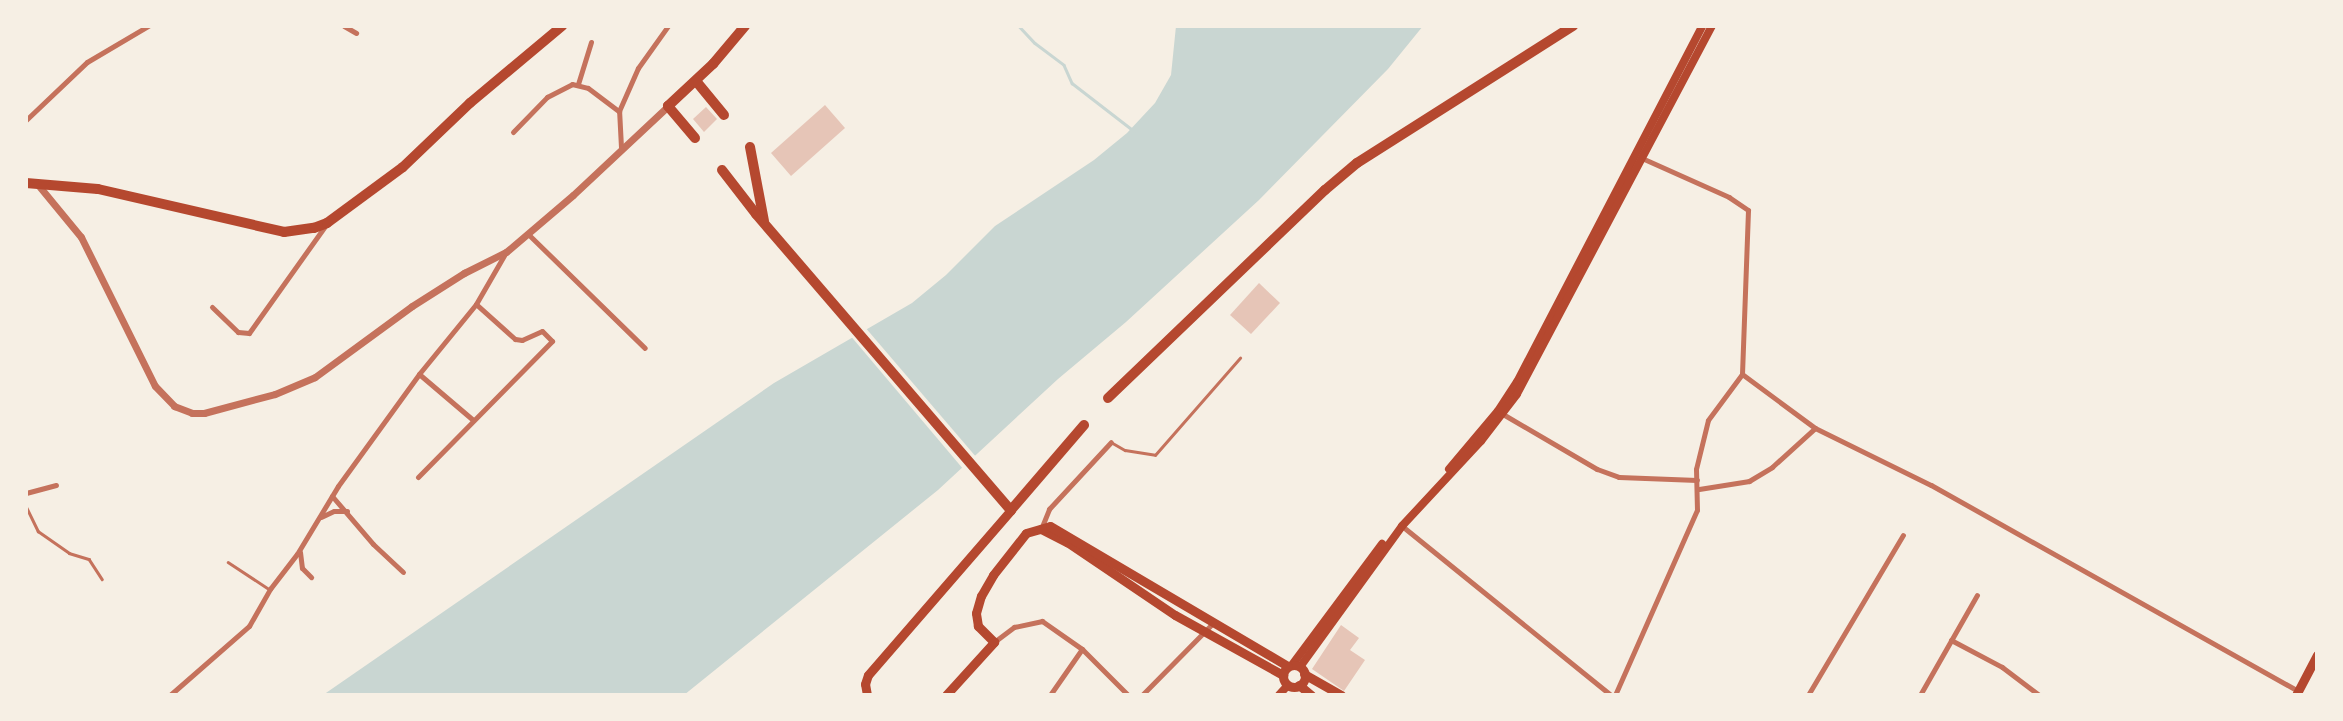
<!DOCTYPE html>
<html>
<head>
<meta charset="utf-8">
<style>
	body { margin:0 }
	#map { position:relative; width:2343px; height:721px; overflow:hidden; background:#f6efe4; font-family:"Times New Roman",serif }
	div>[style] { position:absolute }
	.water>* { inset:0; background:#c9d6d2 }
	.pier>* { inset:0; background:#f6efe4 }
	.stream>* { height:2.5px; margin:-1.25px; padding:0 1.25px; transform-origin:1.25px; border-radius:1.25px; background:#c9d6d2 }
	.building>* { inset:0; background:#e6c5b7 }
	.service>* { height:2.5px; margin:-1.25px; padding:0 1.25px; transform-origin:1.25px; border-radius:1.25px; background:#c5725c }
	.minor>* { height:5px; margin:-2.5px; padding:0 2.5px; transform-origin:2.5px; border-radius:2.5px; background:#c5725c }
	.tertiary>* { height:7px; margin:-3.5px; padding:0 3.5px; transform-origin:3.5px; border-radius:3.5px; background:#c5725c }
	.secondary>* { height:8px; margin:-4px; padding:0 4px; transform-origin:4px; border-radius:4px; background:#b5482f }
	.primary>* { height:9px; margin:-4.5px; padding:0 4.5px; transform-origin:4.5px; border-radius:4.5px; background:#b5482f }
	.primary>.ring { margin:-4.5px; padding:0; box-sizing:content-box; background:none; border:9px solid #b5482f; border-radius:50% }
	.trunk>* { height:10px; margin:-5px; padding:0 5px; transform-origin:5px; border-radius:5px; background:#b5482f }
	span { translate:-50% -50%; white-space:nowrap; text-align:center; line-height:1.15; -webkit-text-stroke:6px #f6efe4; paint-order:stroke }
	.frame { position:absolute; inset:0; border:28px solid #f6efe4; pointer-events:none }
</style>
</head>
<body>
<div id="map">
	<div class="water">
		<div style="clip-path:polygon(1176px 26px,1423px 26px,1388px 69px,1259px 200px,1126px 322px,1058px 379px,938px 490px,684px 695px,323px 695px,774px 383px,912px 303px,946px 275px,995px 226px,1094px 160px,1127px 133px,1155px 103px,1171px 75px)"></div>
	</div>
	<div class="pier">
		<div style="clip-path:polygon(864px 326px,977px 458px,964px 470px,849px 334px)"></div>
	</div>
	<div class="stream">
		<div style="left:1019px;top:26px;width:23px;rotate:47deg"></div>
		<div style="left:1035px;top:43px;width:36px;rotate:37deg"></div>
		<div style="left:1064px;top:65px;width:20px;rotate:66deg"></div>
		<div style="left:1072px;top:83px;width:78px;rotate:37.7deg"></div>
	</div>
	<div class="building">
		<div style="clip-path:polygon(825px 105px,845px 128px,791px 176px,771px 153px)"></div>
		<div style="clip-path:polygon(706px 107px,717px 119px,704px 132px,693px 119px)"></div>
		<div style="clip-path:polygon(1259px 283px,1280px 303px,1251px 334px,1230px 315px)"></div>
		<div style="clip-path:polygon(1341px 625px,1359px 638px,1350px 650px,1365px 660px,1344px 691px,1312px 669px)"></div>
	</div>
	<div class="service">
		<div style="left:1111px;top:442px;width:16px;rotate:30deg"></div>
		<div style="left:1125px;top:450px;width:30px;rotate:9deg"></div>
		<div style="left:1155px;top:455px;width:129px;rotate:-48.8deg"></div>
		<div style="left:26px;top:506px;width:28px;rotate:64deg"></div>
		<div style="left:38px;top:531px;width:38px;rotate:35deg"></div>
		<div style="left:69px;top:553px;width:21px;rotate:17deg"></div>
		<div style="left:89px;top:559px;width:24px;rotate:57deg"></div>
		<div style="left:228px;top:562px;width:49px;rotate:33.4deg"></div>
	</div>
	<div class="minor">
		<div style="left:344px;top:26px;width:14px;rotate:30deg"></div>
		<div style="left:578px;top:84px;width:44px;rotate:-72.8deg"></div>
		<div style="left:26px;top:120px;width:84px;rotate:-43.6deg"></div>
		<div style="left:87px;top:62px;width:71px;rotate:-30.5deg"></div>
		<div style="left:513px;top:132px;width:49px;rotate:-45.8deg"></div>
		<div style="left:547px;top:97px;width:28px;rotate:-27deg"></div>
		<div style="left:572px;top:84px;width:16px;rotate:14deg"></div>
		<div style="left:588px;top:88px;width:39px;rotate:37deg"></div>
		<div style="left:621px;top:147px;width:36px;rotate:-93deg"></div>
		<div style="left:619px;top:111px;width:47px;rotate:-66.2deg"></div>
		<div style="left:638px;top:68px;width:52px;rotate:-54.5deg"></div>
		<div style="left:528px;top:234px;width:163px;rotate:44.3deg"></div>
		<div style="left:212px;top:307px;width:36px;rotate:44deg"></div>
		<div style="left:238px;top:332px;width:11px;rotate:5deg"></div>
		<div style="left:249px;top:333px;width:131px;rotate:-54.6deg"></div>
		<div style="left:419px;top:374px;width:71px;rotate:40.4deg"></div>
		<div style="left:1742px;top:374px;width:91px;rotate:36.5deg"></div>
		<div style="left:1815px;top:428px;width:129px;rotate:26.2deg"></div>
		<div style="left:1931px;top:485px;width:421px;rotate:29.3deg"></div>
		<div style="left:1501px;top:413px;width:111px;rotate:30.3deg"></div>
		<div style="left:1597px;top:469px;width:23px;rotate:20deg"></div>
		<div style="left:1619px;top:477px;width:78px;rotate:2.2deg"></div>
		<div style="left:418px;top:477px;width:191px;rotate:-45.4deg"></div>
		<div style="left:552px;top:341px;width:14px;rotate:-135deg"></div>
		<div style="left:542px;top:331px;width:22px;rotate:156deg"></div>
		<div style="left:522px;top:340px;width:7px;rotate:-172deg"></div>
		<div style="left:515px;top:339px;width:52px;rotate:-138.1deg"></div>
		<div style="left:1699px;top:489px;width:51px;rotate:-9.1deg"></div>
		<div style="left:1749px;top:481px;width:27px;rotate:-31deg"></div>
		<div style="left:1772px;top:467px;width:58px;rotate:-42.2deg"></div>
		<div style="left:26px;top:493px;width:31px;rotate:-15deg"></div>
		<div style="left:332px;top:496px;width:63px;rotate:49.5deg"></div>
		<div style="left:373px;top:544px;width:41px;rotate:43deg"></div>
		<div style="left:321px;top:517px;width:14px;rotate:-25deg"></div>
		<div style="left:334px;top:511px;width:13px"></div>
		<div style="left:1402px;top:526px;width:269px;rotate:39deg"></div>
		<div style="left:1041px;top:529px;width:22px;rotate:-68deg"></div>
		<div style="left:1049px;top:509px;width:91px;rotate:-47.2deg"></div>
		<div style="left:300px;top:552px;width:16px;rotate:83deg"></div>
		<div style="left:302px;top:568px;width:13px;rotate:45deg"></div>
		<div style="left:1951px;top:640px;width:58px;rotate:27.9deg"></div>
		<div style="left:2002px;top:667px;width:46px;rotate:37.1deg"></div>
		<div style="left:994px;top:642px;width:25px;rotate:-37deg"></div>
		<div style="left:1014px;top:627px;width:29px;rotate:-12deg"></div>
		<div style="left:1042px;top:621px;width:49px;rotate:35deg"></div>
		<div style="left:1082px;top:649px;width:65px;rotate:45deg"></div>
		<div style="left:170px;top:695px;width:105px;rotate:-41.1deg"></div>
		<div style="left:249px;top:626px;width:43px;rotate:-60.4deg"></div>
		<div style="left:270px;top:589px;width:44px;rotate:-52.4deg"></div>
		<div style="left:297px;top:554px;width:79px;rotate:-58.9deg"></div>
		<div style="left:338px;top:486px;width:138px;rotate:-54.1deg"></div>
		<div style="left:419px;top:374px;width:90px;rotate:-50.8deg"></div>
		<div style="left:476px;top:304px;width:60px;rotate:-60deg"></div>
		<div style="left:1050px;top:695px;width:56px;rotate:-55.2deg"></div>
		<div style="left:1142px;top:695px;width:100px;rotate:-45.4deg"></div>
		<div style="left:1615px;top:695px;width:202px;rotate:-66.1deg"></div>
		<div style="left:1697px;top:510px;width:41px;rotate:-91.4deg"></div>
		<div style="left:1696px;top:469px;width:50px;rotate:-76.2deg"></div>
		<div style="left:1708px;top:420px;width:57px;rotate:-53.5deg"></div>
		<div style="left:1742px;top:374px;width:164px;rotate:-87.9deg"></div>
		<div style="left:1748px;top:210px;width:23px;rotate:-146deg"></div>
		<div style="left:1729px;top:197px;width:95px;rotate:-155.9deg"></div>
		<div style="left:1808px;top:695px;width:186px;rotate:-59.3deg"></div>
		<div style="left:1920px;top:695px;width:115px;rotate:-60.3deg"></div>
	</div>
	<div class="tertiary">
		<div style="left:39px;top:186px;width:66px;rotate:50.5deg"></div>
		<div style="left:81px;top:237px;width:166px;rotate:63.6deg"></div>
		<div style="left:155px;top:386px;width:28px;rotate:46deg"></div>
		<div style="left:174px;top:406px;width:19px;rotate:21deg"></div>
		<div style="left:192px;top:413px;width:12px"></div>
		<div style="left:204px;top:413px;width:73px;rotate:-15deg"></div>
		<div style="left:275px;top:394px;width:43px;rotate:-23deg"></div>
		<div style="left:315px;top:377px;width:120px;rotate:-36.2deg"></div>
		<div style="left:412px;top:306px;width:62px;rotate:-32.4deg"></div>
		<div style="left:464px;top:273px;width:47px;rotate:-26.6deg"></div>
		<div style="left:506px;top:252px;width:88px;rotate:-40.4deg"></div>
		<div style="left:573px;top:195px;width:130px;rotate:-43.1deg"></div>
	</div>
	<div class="secondary">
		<div style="left:1449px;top:469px;width:76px;rotate:-49.8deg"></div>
		<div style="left:1498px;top:411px;width:35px;rotate:-57deg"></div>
		<div style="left:1517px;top:382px;width:401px;rotate:-62.5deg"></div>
		<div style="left:1292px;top:665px;width:151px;rotate:-53.4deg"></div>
		<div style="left:1300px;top:667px;width:174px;rotate:-54.1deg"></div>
		<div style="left:1402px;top:526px;width:116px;rotate:-47.1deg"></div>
		<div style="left:1481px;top:441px;width:59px;rotate:-52.5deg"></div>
		<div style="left:1517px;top:394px;width:416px;rotate:-62.1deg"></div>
		<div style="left:1279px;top:695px;width:13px;rotate:-48deg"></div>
	</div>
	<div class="primary">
		<div style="left:1041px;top:529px;width:29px;rotate:27deg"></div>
		<div style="left:1067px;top:542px;width:130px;rotate:34.1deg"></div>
		<div style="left:1175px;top:615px;width:124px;rotate:29.1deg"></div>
		<div class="ring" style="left:1283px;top:665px;width:13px;height:13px"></div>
		<div style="left:1304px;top:674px;width:43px;rotate:29.6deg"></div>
		<div style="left:1299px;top:685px;width:16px;rotate:40deg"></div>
		<div style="left:867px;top:695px;width:11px;rotate:-100deg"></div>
		<div style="left:865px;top:684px;width:9px;rotate:-72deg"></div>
		<div style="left:868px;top:675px;width:218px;rotate:-49.1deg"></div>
		<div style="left:946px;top:695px;width:72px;rotate:-47.8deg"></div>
		<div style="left:994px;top:642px;width:23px;rotate:-135deg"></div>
		<div style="left:978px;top:626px;width:13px;rotate:-99deg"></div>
		<div style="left:976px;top:613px;width:18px;rotate:-74deg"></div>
		<div style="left:981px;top:596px;width:24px;rotate:-60deg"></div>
		<div style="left:993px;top:575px;width:53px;rotate:-51.8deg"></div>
		<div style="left:1026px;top:533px;width:25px;rotate:-16deg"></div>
		<div style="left:1050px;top:526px;width:276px;rotate:30.5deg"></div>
		<div style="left:2296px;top:695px;width:45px;rotate:-62.3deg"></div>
	</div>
	<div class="trunk">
		<div style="left:696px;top:81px;width:44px;rotate:50.5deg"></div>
		<div style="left:695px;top:138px;width:42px;rotate:-130.2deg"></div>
		<div style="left:668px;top:106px;width:62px;rotate:-43deg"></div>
		<div style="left:713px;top:64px;width:50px;rotate:-49.9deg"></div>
		<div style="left:750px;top:147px;width:75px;rotate:79.3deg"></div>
		<div style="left:722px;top:170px;width:56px;rotate:52.3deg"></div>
		<div style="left:756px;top:214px;width:391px;rotate:49.3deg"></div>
		<div style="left:1011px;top:510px;width:112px;rotate:-49.3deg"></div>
		<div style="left:26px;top:183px;width:72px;rotate:4.8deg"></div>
		<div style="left:98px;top:189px;width:191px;rotate:13deg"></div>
		<div style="left:284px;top:232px;width:30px;rotate:-8deg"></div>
		<div style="left:314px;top:228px;width:14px;rotate:-21deg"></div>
		<div style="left:327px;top:223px;width:94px;rotate:-36.4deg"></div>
		<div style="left:403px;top:167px;width:93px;rotate:-43.7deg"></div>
		<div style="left:470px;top:103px;width:120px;rotate:-39.9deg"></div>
		<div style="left:1108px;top:398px;width:301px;rotate:-43.8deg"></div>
		<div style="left:1325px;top:190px;width:42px;rotate:-40.2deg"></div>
		<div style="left:1357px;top:163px;width:256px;rotate:-32.4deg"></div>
	</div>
	<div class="frame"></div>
</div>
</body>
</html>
